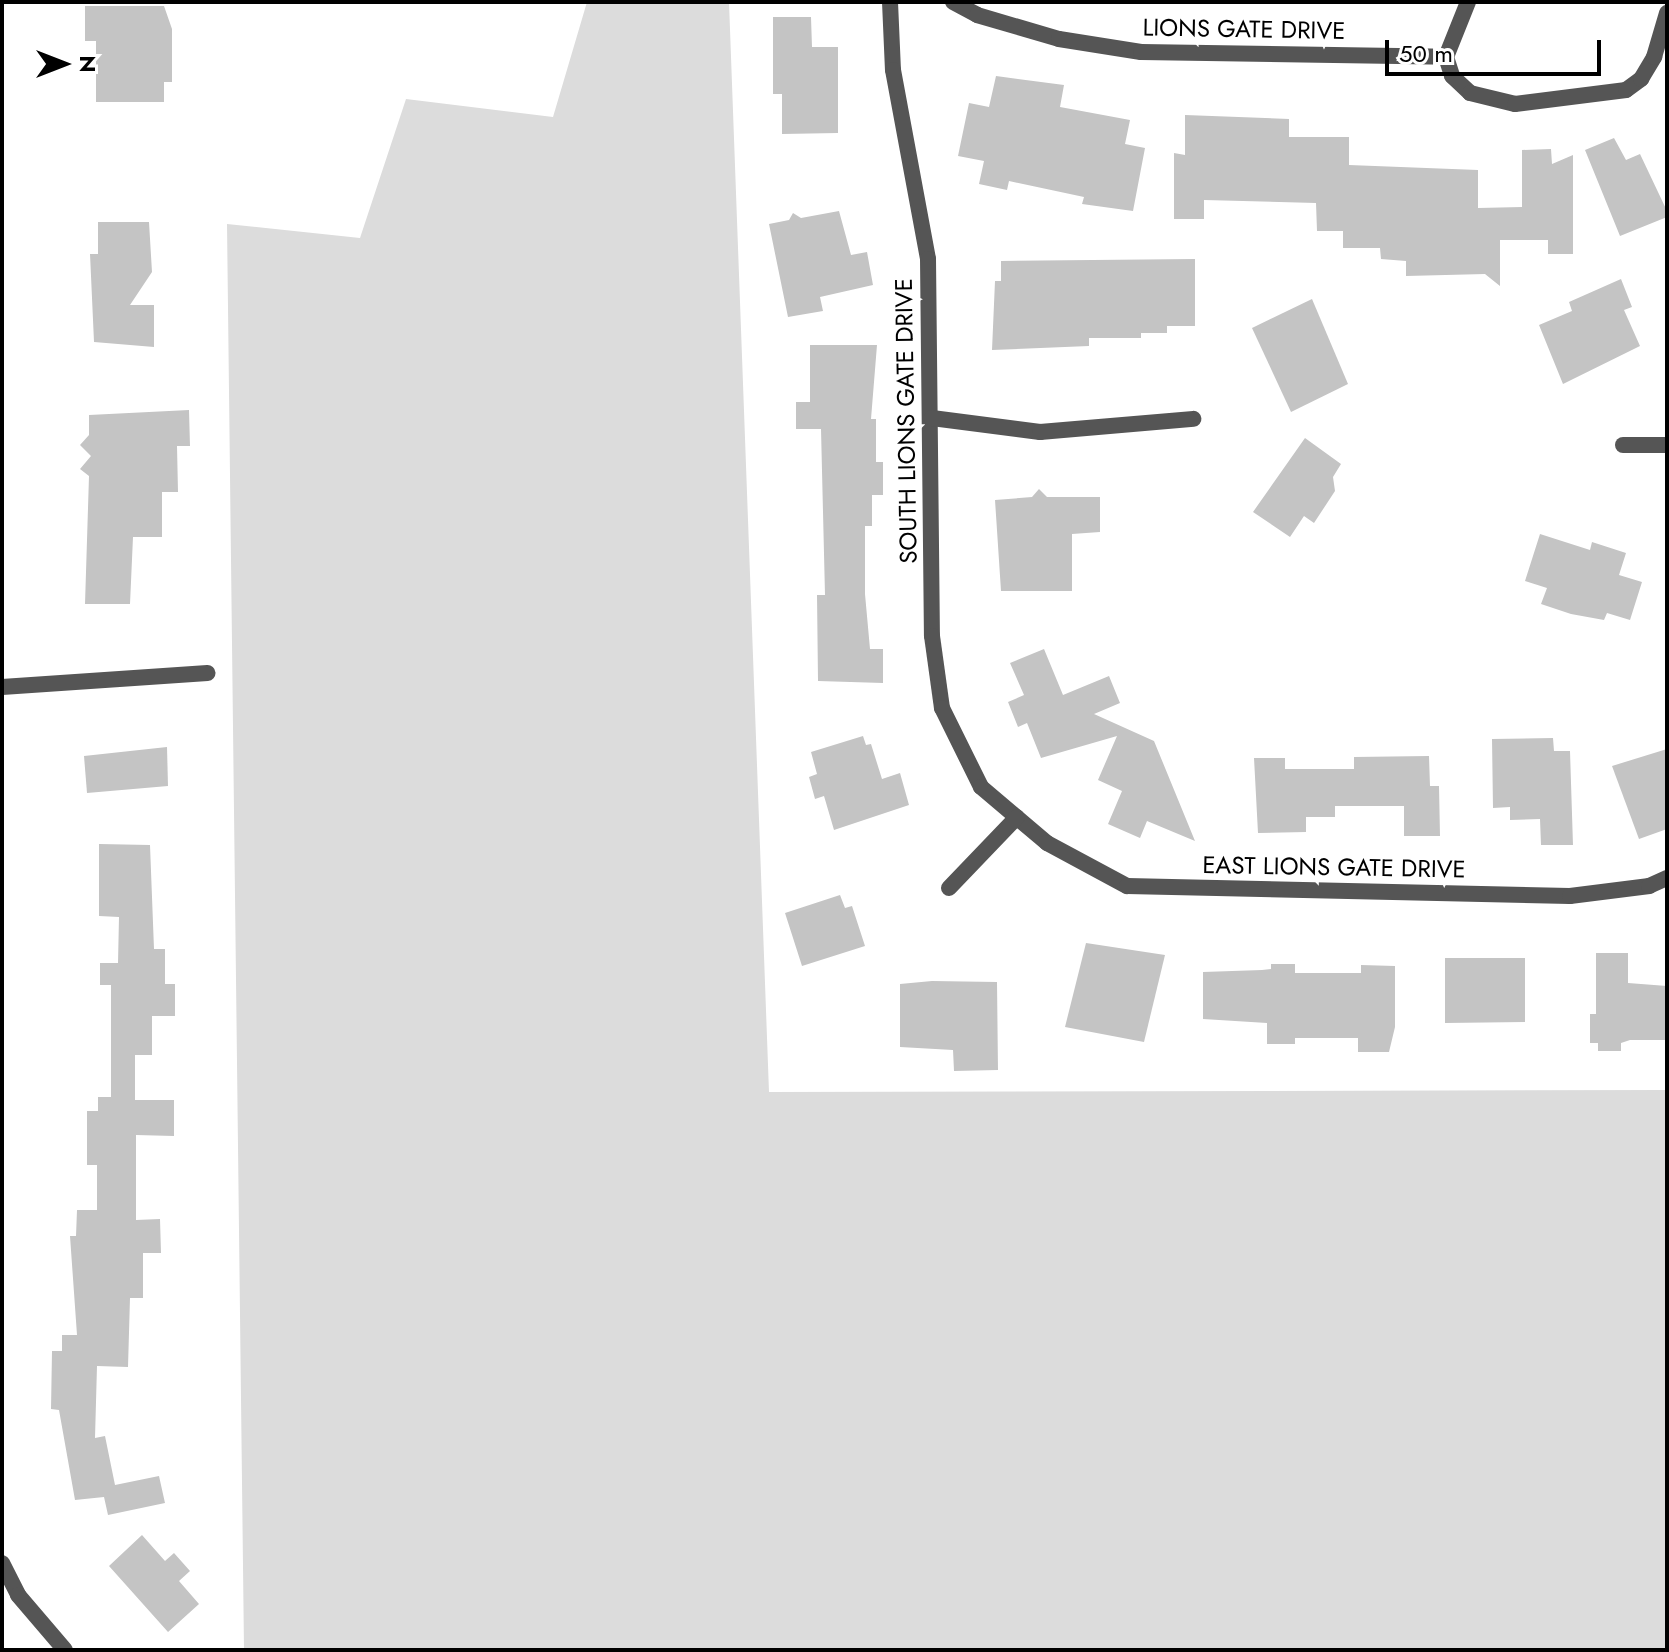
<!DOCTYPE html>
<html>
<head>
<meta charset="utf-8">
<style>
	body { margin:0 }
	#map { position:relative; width:1669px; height:1652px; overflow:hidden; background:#fff; font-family:Jost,sans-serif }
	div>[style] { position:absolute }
	.green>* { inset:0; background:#dcdcdc }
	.building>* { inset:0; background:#c4c4c4 }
	.minor>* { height:16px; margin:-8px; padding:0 8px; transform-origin:8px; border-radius:8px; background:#555 }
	span { translate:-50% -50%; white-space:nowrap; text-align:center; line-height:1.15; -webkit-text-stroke:8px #fff; paint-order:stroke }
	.street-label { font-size:24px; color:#000 }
	.frame { position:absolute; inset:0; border:4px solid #000; pointer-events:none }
	.north { position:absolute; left:24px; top:24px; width:80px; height:80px; -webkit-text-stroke:6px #fff; paint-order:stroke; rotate:90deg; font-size:22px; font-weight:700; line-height:32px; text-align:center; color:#000 }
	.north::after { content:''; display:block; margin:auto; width:28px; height:36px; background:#000; clip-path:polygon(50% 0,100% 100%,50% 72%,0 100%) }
	.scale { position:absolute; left:1385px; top:40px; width:216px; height:36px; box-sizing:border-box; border:4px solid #000; border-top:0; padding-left:10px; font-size:24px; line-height:28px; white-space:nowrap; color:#000; -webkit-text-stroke:6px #fff; paint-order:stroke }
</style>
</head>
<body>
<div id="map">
	<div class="green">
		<div style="clip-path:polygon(587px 2px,729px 2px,769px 1092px,1667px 1090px,1667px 1650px,244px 1650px,227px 224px,360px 238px,406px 99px,553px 117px)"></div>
	</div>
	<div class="building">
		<div style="clip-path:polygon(85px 6px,164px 6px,172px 29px,172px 82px,164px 82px,164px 102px,96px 102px,96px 41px,85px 41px)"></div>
		<div style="clip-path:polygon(773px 17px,811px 17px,812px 47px,838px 47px,838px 133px,782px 134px,782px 94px,773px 94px)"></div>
		<div style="clip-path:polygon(996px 76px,1064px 85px,1060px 107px,1130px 120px,1125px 144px,1145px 148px,1133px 211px,1082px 204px,1084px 197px,1009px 181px,1007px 190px,979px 184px,984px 161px,958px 156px,969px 103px,989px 107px)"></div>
		<div style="clip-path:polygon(1185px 115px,1289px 119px,1289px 137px,1349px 137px,1349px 165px,1478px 170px,1478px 208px,1522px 207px,1522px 150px,1551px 149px,1552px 164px,1573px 155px,1573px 254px,1548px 254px,1548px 240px,1500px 240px,1500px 286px,1485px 274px,1406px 276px,1406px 261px,1381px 259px,1380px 248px,1343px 248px,1343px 231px,1317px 231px,1316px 203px,1204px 200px,1204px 219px,1174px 219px,1174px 153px,1185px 155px)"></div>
		<div style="clip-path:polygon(1614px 138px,1626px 160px,1640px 154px,1667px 211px,1667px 217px,1620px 236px,1585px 150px)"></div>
		<div style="clip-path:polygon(839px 211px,851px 255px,867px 252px,873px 285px,820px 297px,823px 311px,788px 317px,769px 224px,789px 220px,793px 213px,801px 218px)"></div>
		<div style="clip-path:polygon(98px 222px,149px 222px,152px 272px,130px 305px,154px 305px,154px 347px,94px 342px,90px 254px,98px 254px)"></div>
		<div style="clip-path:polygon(1195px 259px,1195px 326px,1167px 326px,1167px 333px,1141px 333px,1141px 338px,1089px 338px,1089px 346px,992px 350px,995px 281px,1001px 281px,1001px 261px)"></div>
		<div style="clip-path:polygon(1621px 279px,1632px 307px,1624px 310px,1640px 346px,1563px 384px,1539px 325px,1572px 311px,1569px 302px)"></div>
		<div style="clip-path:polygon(1312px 299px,1348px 384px,1291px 412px,1252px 328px)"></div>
		<div style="clip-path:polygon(810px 345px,877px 345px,871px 419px,876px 419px,876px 462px,883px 462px,883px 495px,872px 495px,872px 526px,865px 526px,865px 594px,870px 649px,883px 649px,883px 683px,818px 681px,817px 595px,825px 595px,821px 429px,796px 429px,796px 402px,810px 402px)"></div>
		<div style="clip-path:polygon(189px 410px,190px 446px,177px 446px,178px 492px,162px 492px,162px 537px,133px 537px,130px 604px,85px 604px,89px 476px,80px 469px,91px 456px,80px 445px,89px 435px,89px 415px)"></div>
		<div style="clip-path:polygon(1305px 438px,1341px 464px,1333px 477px,1335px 491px,1314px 523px,1304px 516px,1290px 537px,1253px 512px)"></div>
		<div style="clip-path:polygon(1039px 489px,1047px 497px,1100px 497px,1100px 532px,1072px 534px,1072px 591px,1001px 591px,995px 500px,1032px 497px)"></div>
		<div style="clip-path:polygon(1540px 534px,1590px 550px,1592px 542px,1626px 553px,1619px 575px,1642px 582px,1630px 620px,1607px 613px,1604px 620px,1571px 614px,1541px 604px,1547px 588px,1525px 581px)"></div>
		<div style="clip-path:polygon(1044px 649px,1063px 695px,1109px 676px,1120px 703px,1094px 714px,1154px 741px,1195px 841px,1147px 821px,1140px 838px,1108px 824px,1122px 791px,1098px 780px,1117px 736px,1041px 758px,1027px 723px,1018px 727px,1008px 702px,1024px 695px,1010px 663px)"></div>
		<div style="clip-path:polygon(863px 736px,866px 745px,871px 744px,882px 779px,900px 773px,909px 805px,834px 830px,824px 796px,815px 799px,809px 777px,817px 774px,811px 752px)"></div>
		<div style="clip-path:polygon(1553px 738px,1554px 751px,1570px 751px,1573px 845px,1541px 845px,1540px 819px,1510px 820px,1510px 807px,1493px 808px,1492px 739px)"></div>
		<div style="clip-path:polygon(167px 747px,168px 786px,87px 793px,84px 756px)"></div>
		<div style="clip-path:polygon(1667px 749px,1667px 829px,1639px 839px,1612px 766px)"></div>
		<div style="clip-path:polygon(1429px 756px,1430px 786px,1439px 786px,1440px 836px,1404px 836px,1404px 806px,1335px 806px,1335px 817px,1306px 817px,1306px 832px,1258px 833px,1254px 758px,1285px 758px,1285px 769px,1354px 769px,1354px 757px)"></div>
		<div style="clip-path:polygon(99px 844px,150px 845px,154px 949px,165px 949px,165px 984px,175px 984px,175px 1016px,152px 1016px,152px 1055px,135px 1055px,135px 1100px,174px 1100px,174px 1136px,136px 1135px,136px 1220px,160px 1219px,161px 1253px,143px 1253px,143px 1298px,130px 1298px,128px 1367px,97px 1366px,95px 1438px,105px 1436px,115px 1485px,159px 1476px,165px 1503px,108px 1515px,104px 1497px,75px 1500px,59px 1410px,51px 1409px,52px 1351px,62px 1351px,62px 1335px,77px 1335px,70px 1236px,76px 1236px,77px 1210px,97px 1210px,97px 1165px,87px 1165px,87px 1111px,98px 1111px,98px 1097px,111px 1097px,111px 985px,100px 985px,100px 963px,118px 963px,119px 917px,99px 916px)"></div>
		<div style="clip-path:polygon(840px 895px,845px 908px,852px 906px,865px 946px,802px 966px,785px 913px)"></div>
		<div style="clip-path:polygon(1086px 943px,1165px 955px,1144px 1042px,1065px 1027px)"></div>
		<div style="clip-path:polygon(1596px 953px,1628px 953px,1628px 983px,1667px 986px,1667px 1040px,1630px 1040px,1621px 1043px,1621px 1051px,1598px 1051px,1598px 1043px,1590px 1043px,1590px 1014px,1596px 1014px)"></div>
		<div style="clip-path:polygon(1445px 958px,1525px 958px,1525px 1022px,1445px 1023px)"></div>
		<div style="clip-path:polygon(1271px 964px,1295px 964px,1295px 973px,1361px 973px,1361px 965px,1395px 966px,1395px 1027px,1389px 1052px,1358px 1052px,1358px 1038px,1295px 1038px,1295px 1044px,1267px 1044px,1267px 1023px,1203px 1019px,1203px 972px,1262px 970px,1271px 969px)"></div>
		<div style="clip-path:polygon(932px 981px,997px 982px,998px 1070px,954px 1071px,953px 1050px,900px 1047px,900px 984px)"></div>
		<div style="clip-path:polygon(142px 1535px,165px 1561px,174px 1553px,190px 1571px,179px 1581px,199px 1604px,168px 1632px,109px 1566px)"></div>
	</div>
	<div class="minor">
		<div style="left:890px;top:2px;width:68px;rotate:87.5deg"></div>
		<div style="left:893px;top:70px;width:192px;rotate:79.5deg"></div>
		<div style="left:928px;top:259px;width:377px;rotate:89.4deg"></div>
		<div style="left:932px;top:636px;width:73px;rotate:82.1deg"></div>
		<div style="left:942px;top:708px;width:88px;rotate:63.7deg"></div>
		<div style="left:981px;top:787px;width:87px;rotate:40.3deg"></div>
		<div style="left:1047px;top:843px;width:91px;rotate:28.3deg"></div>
		<div style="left:1127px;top:886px;width:443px;rotate:1.3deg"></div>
		<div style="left:1570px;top:896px;width:80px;rotate:-7.2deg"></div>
		<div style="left:1649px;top:886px;width:20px;rotate:-24deg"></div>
		<div style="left:953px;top:2px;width:27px;rotate:28deg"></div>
		<div style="left:977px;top:15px;width:85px;rotate:16.3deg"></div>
		<div style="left:1059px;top:39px;width:83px;rotate:9deg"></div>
		<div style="left:1141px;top:52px;width:305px;rotate:0.9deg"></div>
		<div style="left:1468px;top:2px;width:59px;rotate:111.8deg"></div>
		<div style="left:1446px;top:57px;width:20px;rotate:72deg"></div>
		<div style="left:1452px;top:76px;width:25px;rotate:43deg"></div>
		<div style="left:1470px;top:93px;width:46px;rotate:13.7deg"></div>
		<div style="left:1515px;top:104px;width:112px;rotate:-7.2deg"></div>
		<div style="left:1626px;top:90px;width:19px;rotate:-36deg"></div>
		<div style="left:1641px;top:79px;width:26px;rotate:-59deg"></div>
		<div style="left:1654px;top:57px;width:46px;rotate:-73.5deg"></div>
		<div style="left:932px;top:418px;width:109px;rotate:7.4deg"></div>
		<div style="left:1040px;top:432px;width:154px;rotate:-4.9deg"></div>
		<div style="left:1623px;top:445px;width:44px"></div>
		<div style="left:2px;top:687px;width:206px;rotate:-3.9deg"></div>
		<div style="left:949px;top:888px;width:98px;rotate:-46.2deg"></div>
		<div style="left:2px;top:1563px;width:36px;rotate:63deg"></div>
		<div style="left:18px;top:1595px;width:72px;rotate:49.5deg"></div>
	</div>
	<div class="street-label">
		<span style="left:1244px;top:29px;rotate:1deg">LIONS GATE DRIVE</span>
		<span style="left:906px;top:421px;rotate:-91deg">SOUTH LIONS GATE DRIVE</span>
		<span style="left:1334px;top:867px;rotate:1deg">EAST LIONS GATE DRIVE</span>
	</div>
	<div class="frame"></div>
	<div class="north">N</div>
	<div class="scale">50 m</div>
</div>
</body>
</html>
